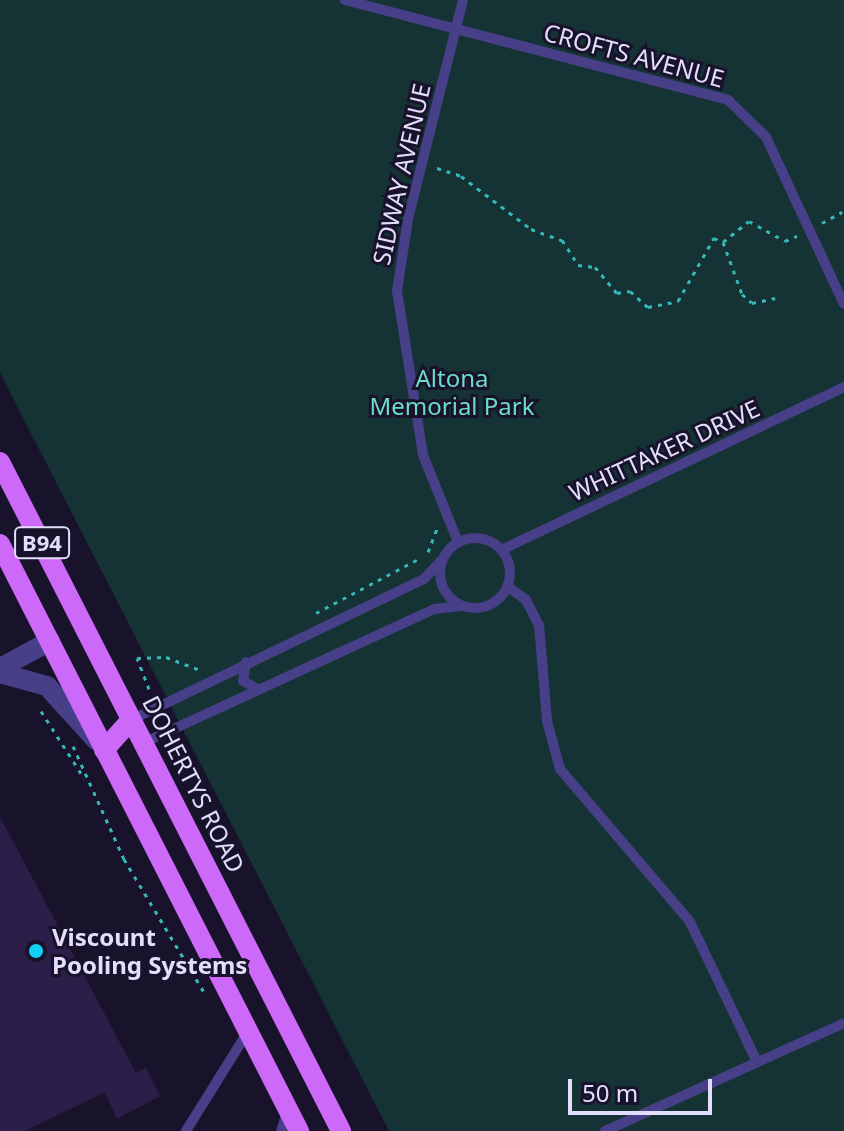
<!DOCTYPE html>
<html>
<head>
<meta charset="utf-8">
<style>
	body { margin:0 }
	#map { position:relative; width:844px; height:1131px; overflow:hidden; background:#18122a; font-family:"Noto Sans",sans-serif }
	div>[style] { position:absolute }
	.green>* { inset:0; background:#153334 }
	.building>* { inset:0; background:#2b1f4a }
	.path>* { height:3px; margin-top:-1.5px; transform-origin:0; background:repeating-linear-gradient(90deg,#36b7b8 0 4px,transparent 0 10px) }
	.lane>* { height:10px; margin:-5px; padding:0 5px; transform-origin:5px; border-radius:5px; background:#473f87 }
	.lane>.ring { margin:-5px; padding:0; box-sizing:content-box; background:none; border:10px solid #473f87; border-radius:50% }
	.street>* { height:20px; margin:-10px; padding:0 10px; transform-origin:10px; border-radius:10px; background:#473f87 }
	.primary>* { height:20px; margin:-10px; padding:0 10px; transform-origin:10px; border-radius:10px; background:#cc69f9 }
	.dots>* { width:22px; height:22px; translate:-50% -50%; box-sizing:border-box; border:4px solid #18122a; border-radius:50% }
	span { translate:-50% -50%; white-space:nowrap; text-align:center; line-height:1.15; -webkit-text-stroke:6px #18122a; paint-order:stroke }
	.shield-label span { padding:2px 6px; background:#18122a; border:2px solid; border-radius:6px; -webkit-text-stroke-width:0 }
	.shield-label { font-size:22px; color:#e3ddfe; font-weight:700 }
	.street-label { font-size:24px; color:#e3ddfe }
	.park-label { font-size:24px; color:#6adcc7 }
	.poi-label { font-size:24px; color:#e3ddfe; font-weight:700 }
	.left { translate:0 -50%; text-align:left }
	.scale { position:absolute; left:568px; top:1079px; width:144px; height:36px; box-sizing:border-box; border:4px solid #e3ddfe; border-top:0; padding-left:10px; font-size:24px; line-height:28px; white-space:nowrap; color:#e3ddfe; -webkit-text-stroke:6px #18122a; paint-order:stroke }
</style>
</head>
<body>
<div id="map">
	<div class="green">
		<div style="clip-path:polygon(0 0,844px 0,844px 1131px,389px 1131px,0 373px)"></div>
	</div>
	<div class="building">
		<div style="clip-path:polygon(0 817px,136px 1073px,146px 1068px,160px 1096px,117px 1119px,105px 1092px,25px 1131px,0 1131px)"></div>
	</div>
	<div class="path">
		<div style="left:437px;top:168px;width:25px;rotate:18deg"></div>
		<div style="left:461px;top:176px;width:88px;rotate:37.1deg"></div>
		<div style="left:531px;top:229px;width:33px;rotate:20deg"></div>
		<div style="left:562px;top:240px;width:30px;rotate:57deg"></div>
		<div style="left:578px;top:265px;width:17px;rotate:7deg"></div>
		<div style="left:595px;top:267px;width:34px;rotate:50deg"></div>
		<div style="left:617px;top:293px;width:13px;rotate:-9deg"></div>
		<div style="left:630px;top:291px;width:24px;rotate:42deg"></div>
		<div style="left:648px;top:307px;width:31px;rotate:-11deg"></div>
		<div style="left:678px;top:301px;width:73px;rotate:-60.3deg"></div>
		<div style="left:714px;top:238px;width:10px;rotate:24deg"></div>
		<div style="left:723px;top:242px;width:55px;rotate:69.9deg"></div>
		<div style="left:742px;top:294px;width:13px;rotate:42deg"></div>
		<div style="left:752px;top:303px;width:24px;rotate:-12deg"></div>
		<div style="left:822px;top:223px;width:23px;rotate:-29deg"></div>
		<div style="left:723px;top:242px;width:33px;rotate:-39deg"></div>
		<div style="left:749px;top:221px;width:41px;rotate:29.1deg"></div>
		<div style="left:785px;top:241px;width:13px;rotate:-23deg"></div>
		<div style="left:428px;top:552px;width:25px;rotate:-69deg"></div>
		<div style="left:316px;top:613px;width:120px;rotate:-27.8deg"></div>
		<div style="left:149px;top:689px;width:33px;rotate:-111deg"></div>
		<div style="left:137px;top:658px;width:29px;rotate:-2deg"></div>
		<div style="left:166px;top:657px;width:36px;rotate:21deg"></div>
		<div style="left:41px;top:711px;width:80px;rotate:57.3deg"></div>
		<div style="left:73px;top:746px;width:124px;rotate:65.7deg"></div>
		<div style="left:124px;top:859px;width:155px;rotate:59deg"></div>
	</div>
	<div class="lane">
		<div style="left:345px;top:0;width:396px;rotate:14.6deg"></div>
		<div style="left:728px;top:100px;width:53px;rotate:44.2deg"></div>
		<div style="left:766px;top:137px;width:184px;rotate:65deg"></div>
		<div class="ring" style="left:440px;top:538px;width:60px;height:60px"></div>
		<div style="left:458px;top:542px;width:94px;rotate:-111.9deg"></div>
		<div style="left:423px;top:455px;width:166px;rotate:-99deg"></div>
		<div style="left:397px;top:291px;width:73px;rotate:-81.3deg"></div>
		<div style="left:408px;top:219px;width:226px;rotate:-75.9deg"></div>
		<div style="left:501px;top:550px;width:380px;rotate:-25.4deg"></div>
		<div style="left:507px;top:586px;width:24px;rotate:36deg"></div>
		<div style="left:526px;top:600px;width:28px;rotate:63deg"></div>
		<div style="left:539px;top:625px;width:96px;rotate:85.2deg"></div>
		<div style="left:547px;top:721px;width:50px;rotate:74.8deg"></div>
		<div style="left:560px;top:769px;width:201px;rotate:49.6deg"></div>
		<div style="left:690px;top:922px;width:155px;rotate:64.4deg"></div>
		<div style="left:246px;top:662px;width:19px;rotate:99deg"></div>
		<div style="left:243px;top:681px;width:18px;rotate:29deg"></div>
		<div style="left:131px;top:720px;width:325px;rotate:-25.7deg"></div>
		<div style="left:424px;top:579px;width:26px;rotate:-47deg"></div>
		<div style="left:143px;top:743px;width:320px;rotate:-24.7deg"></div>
		<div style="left:434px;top:609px;width:28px;rotate:-6deg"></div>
		<div style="left:186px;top:1131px;width:115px;rotate:-58.1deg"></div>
		<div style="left:281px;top:1131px;width:22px;rotate:-72deg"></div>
		<div style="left:605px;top:1131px;width:262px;rotate:-24.3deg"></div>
	</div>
	<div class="street">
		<div style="left:0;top:668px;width:57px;rotate:-28.4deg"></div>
		<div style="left:0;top:673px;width:49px;rotate:15.5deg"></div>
		<div style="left:47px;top:686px;width:73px;rotate:47.8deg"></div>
	</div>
	<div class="primary">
		<div style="left:0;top:462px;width:751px;rotate:62.99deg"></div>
		<div style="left:0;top:544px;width:659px;rotate:63.01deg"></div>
		<div style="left:104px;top:750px;width:40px;rotate:-48deg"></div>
	</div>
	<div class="dots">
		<div style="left:36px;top:951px;background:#11cff5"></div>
	</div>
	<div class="shield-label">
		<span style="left:42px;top:543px">B94</span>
	</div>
	<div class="street-label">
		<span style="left:634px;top:55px;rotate:15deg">CROFTS AVENUE</span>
		<span style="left:401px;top:174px;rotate:-77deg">SIDWAY AVENUE</span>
		<span style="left:664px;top:450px;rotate:-25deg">WHITTAKER DRIVE</span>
		<span style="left:194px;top:784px;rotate:63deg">DOHERTYS ROAD</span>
	</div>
	<div class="park-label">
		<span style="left:452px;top:392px">Altona<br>Memorial Park</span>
	</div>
	<div class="poi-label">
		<span class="left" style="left:52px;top:951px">Viscount<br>Pooling Systems</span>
	</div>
	<div class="scale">50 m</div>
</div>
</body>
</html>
